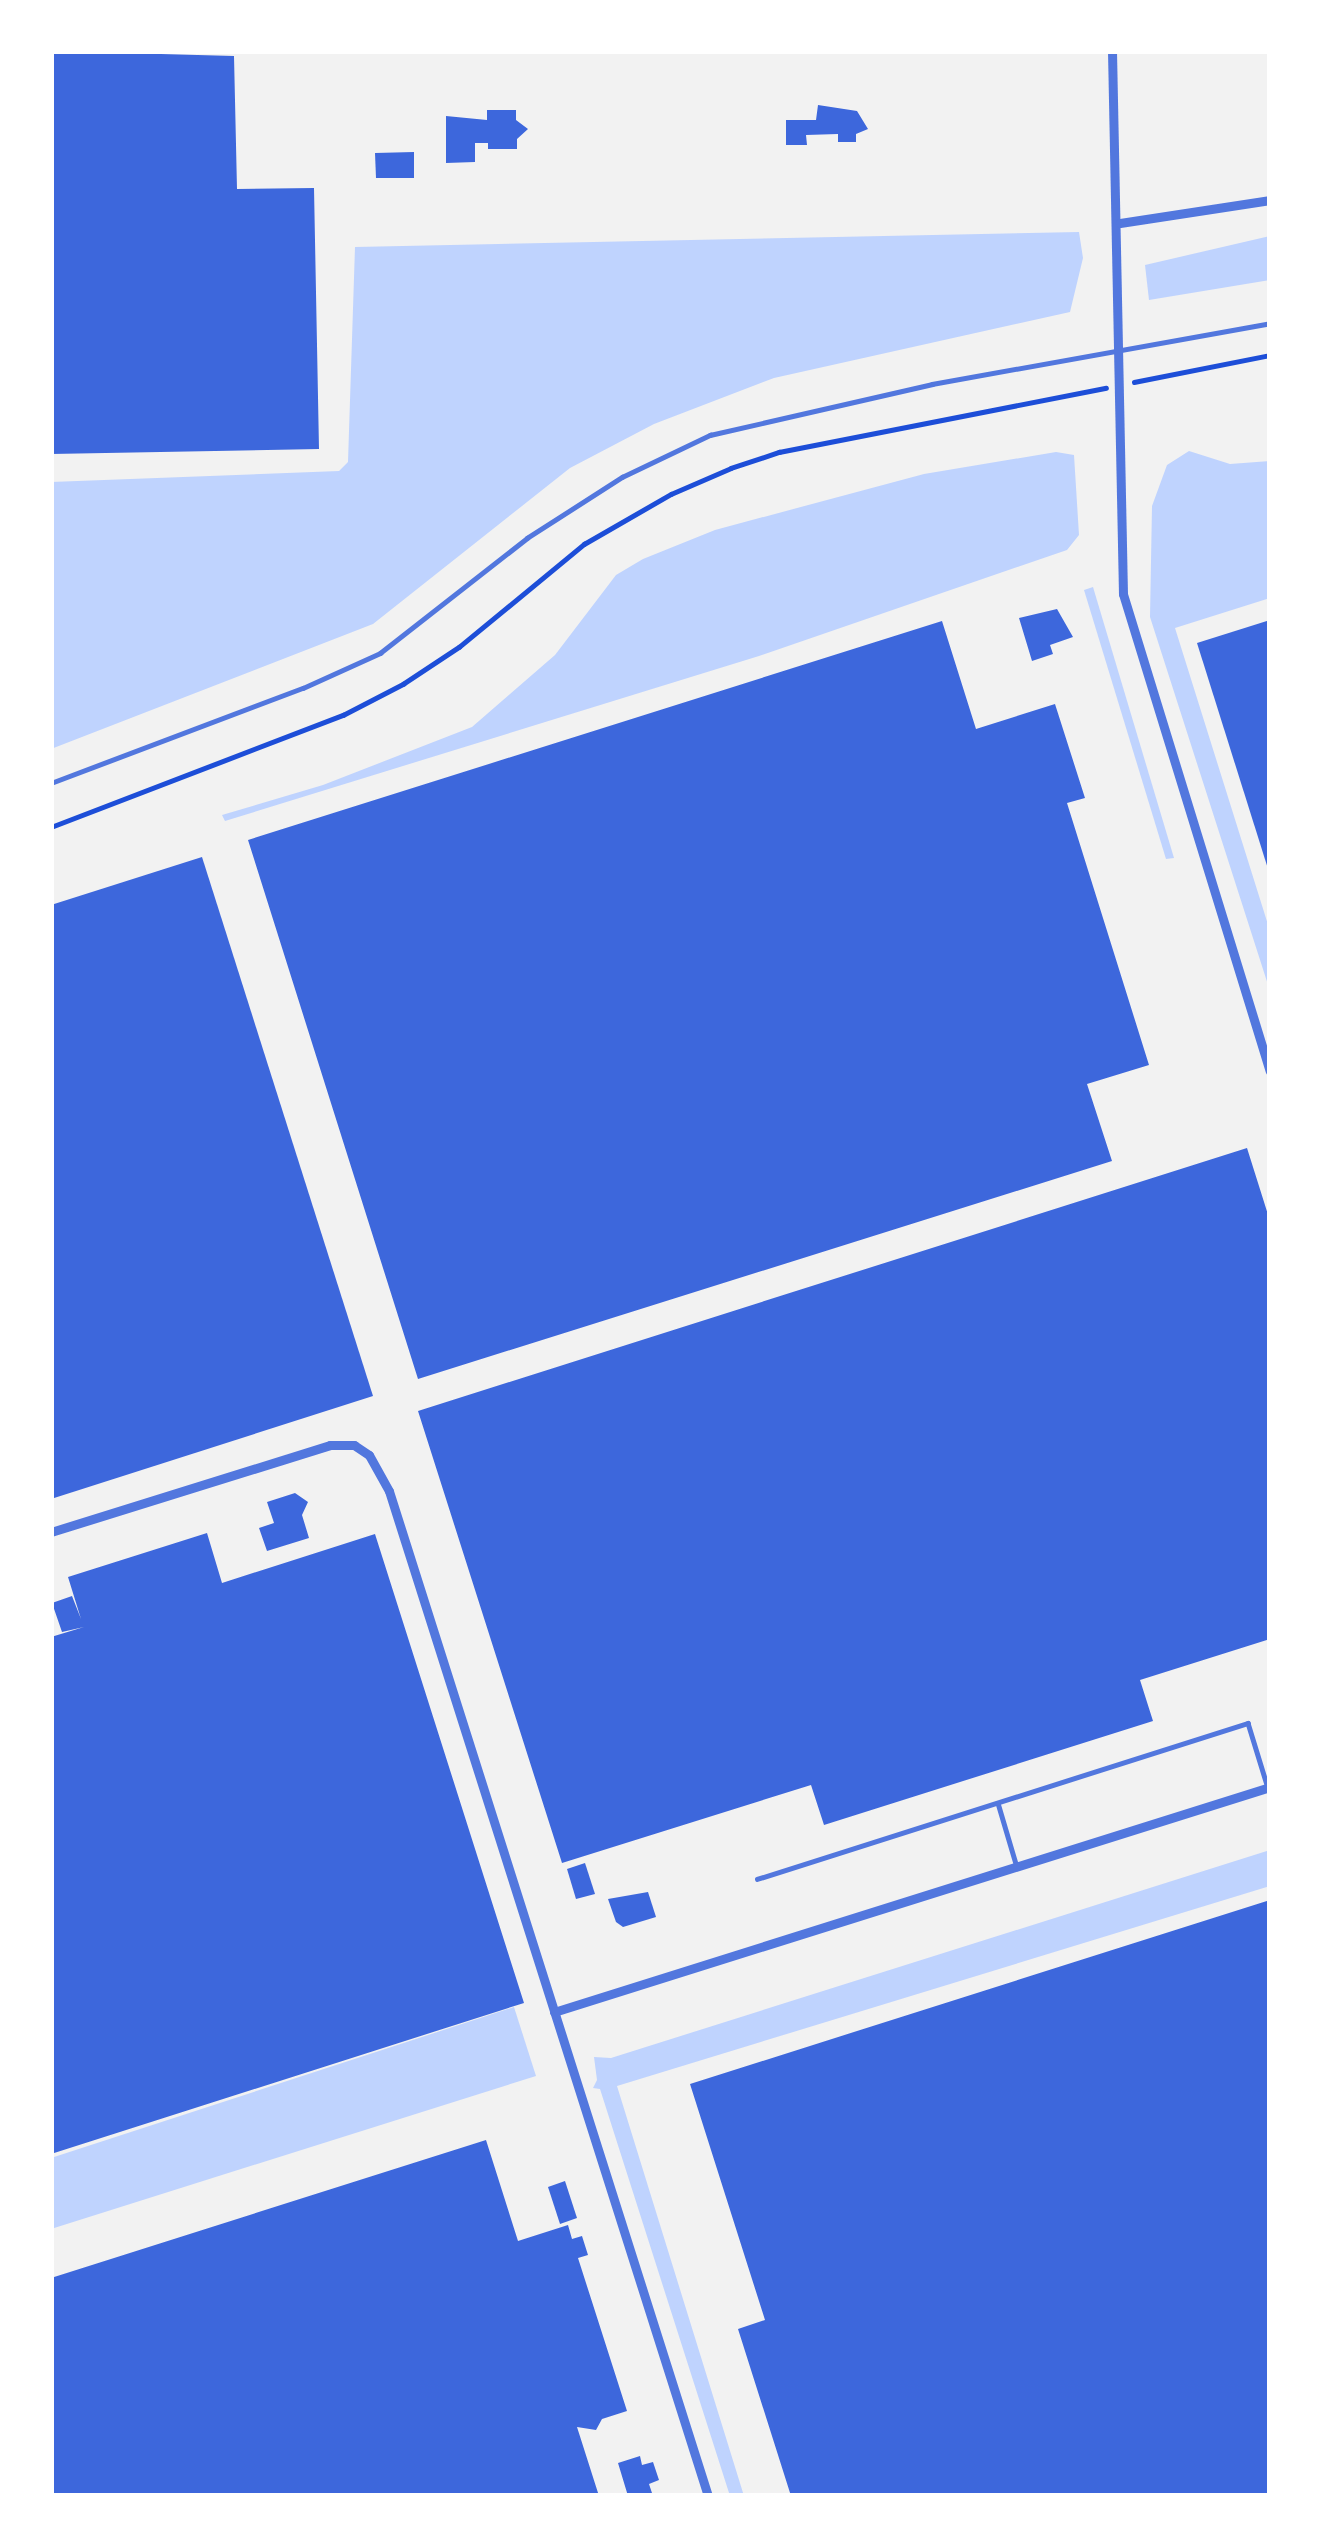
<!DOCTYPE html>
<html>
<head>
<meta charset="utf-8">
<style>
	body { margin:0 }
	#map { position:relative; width:1321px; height:2547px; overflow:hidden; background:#f2f2f2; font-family:"Golos Text",sans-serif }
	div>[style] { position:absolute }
	.water>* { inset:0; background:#bfd3fe }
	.building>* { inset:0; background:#3d67dc }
	.path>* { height:4.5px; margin:-2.25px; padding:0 2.25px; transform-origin:2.25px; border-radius:2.25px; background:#1d4ed8 }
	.service>* { height:4.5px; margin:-2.25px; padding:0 2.25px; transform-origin:2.25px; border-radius:2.25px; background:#5277de }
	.minor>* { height:9px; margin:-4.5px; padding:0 4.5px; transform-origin:4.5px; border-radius:4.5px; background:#5277de }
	span { translate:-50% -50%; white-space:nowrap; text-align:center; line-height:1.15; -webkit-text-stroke:9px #fff; paint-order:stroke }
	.frame { position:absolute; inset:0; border:54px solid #fff; pointer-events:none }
</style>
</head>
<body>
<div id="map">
	<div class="water">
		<div style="clip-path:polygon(1079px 232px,1083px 258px,1070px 312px,774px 378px,654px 424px,570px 468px,373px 624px,51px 749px,51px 482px,339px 471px,348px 462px,355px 247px)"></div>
		<div style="clip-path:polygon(1270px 236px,1270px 280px,1149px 300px,1145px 265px)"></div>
		<div style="clip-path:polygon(1189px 451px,1230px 464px,1270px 461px,1270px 598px,1175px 628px,1270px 931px,1270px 991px,1150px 617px,1152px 506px,1167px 465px)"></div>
		<div style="clip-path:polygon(1056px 452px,1074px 455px,1079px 535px,1067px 550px,759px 656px,225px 821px,222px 815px,323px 785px,472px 727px,555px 655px,616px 575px,643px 559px,715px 530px,924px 474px)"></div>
		<div style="clip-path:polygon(1093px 587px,1174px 858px,1166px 859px,1084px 590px)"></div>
		<div style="clip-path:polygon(1270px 1850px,1270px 1886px,617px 2086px,744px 2496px,730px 2496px,600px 2089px,593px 2088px,597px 2080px,594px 2057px,611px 2058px)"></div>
		<div style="clip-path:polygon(514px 2007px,536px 2076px,51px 2229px,51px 2158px)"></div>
	</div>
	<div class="building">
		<div style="clip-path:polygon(51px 51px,234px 56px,237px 189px,314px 188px,319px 449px,51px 454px)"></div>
		<div style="clip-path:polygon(818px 105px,857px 111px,868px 129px,856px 134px,856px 142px,838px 142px,838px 134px,806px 135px,807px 145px,786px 145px,786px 120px,816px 120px)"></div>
		<div style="clip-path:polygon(487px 110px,516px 110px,516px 120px,528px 129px,517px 139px,517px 149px,488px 149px,488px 143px,475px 143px,475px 162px,446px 163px,446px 116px,487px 120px)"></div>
		<div style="clip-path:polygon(414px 152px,414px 178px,376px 178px,375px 153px)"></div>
		<div style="clip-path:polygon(1057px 609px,1073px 637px,1050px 645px,1053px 654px,1032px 661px,1019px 618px)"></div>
		<div style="clip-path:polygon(1270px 620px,1270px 872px,1269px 872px,1197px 643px)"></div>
		<div style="clip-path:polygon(942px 621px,976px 729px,1055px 704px,1085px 798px,1067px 803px,1149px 1065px,1087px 1084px,1112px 1161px,418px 1379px,248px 840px)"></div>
		<div style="clip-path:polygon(202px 857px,373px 1396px,51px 1499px,51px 905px)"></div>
		<div style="clip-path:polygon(1247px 1148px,1270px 1221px,1270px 1639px,1140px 1680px,1153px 1721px,824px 1825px,811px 1785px,562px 1863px,418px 1411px)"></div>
		<div style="clip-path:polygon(295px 1493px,308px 1502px,302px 1515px,309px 1538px,267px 1551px,259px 1528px,274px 1523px,267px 1502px)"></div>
		<div style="clip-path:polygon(207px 1533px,222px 1583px,375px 1534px,524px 2003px,51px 2154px,51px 1637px,84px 1627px,62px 1632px,52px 1603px,72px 1596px,81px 1619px,68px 1577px)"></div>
		<div style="clip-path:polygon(585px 1863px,595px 1894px,576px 1899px,567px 1869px)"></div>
		<div style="clip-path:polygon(648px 1892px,656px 1917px,623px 1927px,616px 1922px,608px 1899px)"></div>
		<div style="clip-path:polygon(1270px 1900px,1270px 2496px,791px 2496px,738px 2329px,765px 2320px,690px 2084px)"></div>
		<div style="clip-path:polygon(486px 2140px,518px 2241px,568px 2225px,572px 2239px,582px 2236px,588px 2255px,578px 2258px,627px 2411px,602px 2419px,596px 2430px,577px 2427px,599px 2496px,51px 2496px,51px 2278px)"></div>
		<div style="clip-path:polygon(565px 2181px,577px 2218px,560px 2224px,548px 2187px)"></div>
		<div style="clip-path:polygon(640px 2456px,642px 2465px,653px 2462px,659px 2480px,649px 2484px,652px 2493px,628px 2496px,618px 2463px)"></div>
	</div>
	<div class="path">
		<div style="left:1134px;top:382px;width:139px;rotate:-11.2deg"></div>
		<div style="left:51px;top:827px;width:313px;rotate:-21deg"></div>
		<div style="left:343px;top:715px;width:68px;rotate:-27.3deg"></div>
		<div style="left:403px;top:684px;width:67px;rotate:-33.5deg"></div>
		<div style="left:459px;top:647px;width:162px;rotate:-39.5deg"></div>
		<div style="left:584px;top:544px;width:100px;rotate:-29.9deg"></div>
		<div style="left:671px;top:494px;width:65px;rotate:-23.4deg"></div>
		<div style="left:731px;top:468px;width:51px;rotate:-18.4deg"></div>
		<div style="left:779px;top:452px;width:333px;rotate:-11.1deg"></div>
	</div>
	<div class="service">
		<div style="left:51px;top:783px;width:269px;rotate:-20.7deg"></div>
		<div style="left:303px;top:688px;width:85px;rotate:-24.4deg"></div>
		<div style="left:380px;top:653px;width:187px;rotate:-38deg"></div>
		<div style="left:527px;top:538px;width:113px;rotate:-32.7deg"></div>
		<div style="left:622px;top:477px;width:98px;rotate:-25.5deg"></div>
		<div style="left:710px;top:435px;width:228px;rotate:-12.9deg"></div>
		<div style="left:932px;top:384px;width:343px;rotate:-10.2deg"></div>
		<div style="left:998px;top:1803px;width:67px;rotate:73.5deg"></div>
		<div style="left:757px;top:1879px;width:515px;rotate:-17.63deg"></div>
		<div style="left:1248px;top:1723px;width:68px;rotate:72.9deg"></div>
	</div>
	<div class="minor">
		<div style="left:1112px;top:51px;width:543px;rotate:88.84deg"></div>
		<div style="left:1123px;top:594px;width:499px;rotate:72.9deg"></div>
		<div style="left:1120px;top:223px;width:152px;rotate:-8.7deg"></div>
		<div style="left:51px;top:1532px;width:292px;rotate:-17.3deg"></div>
		<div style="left:330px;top:1445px;width:24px"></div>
		<div style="left:354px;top:1445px;width:18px;rotate:34deg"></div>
		<div style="left:369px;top:1455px;width:41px;rotate:60.9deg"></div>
		<div style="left:389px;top:1491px;width:1054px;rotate:72.39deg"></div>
		<div style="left:554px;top:2012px;width:751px;rotate:-17.45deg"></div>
	</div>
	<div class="frame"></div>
</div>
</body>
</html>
